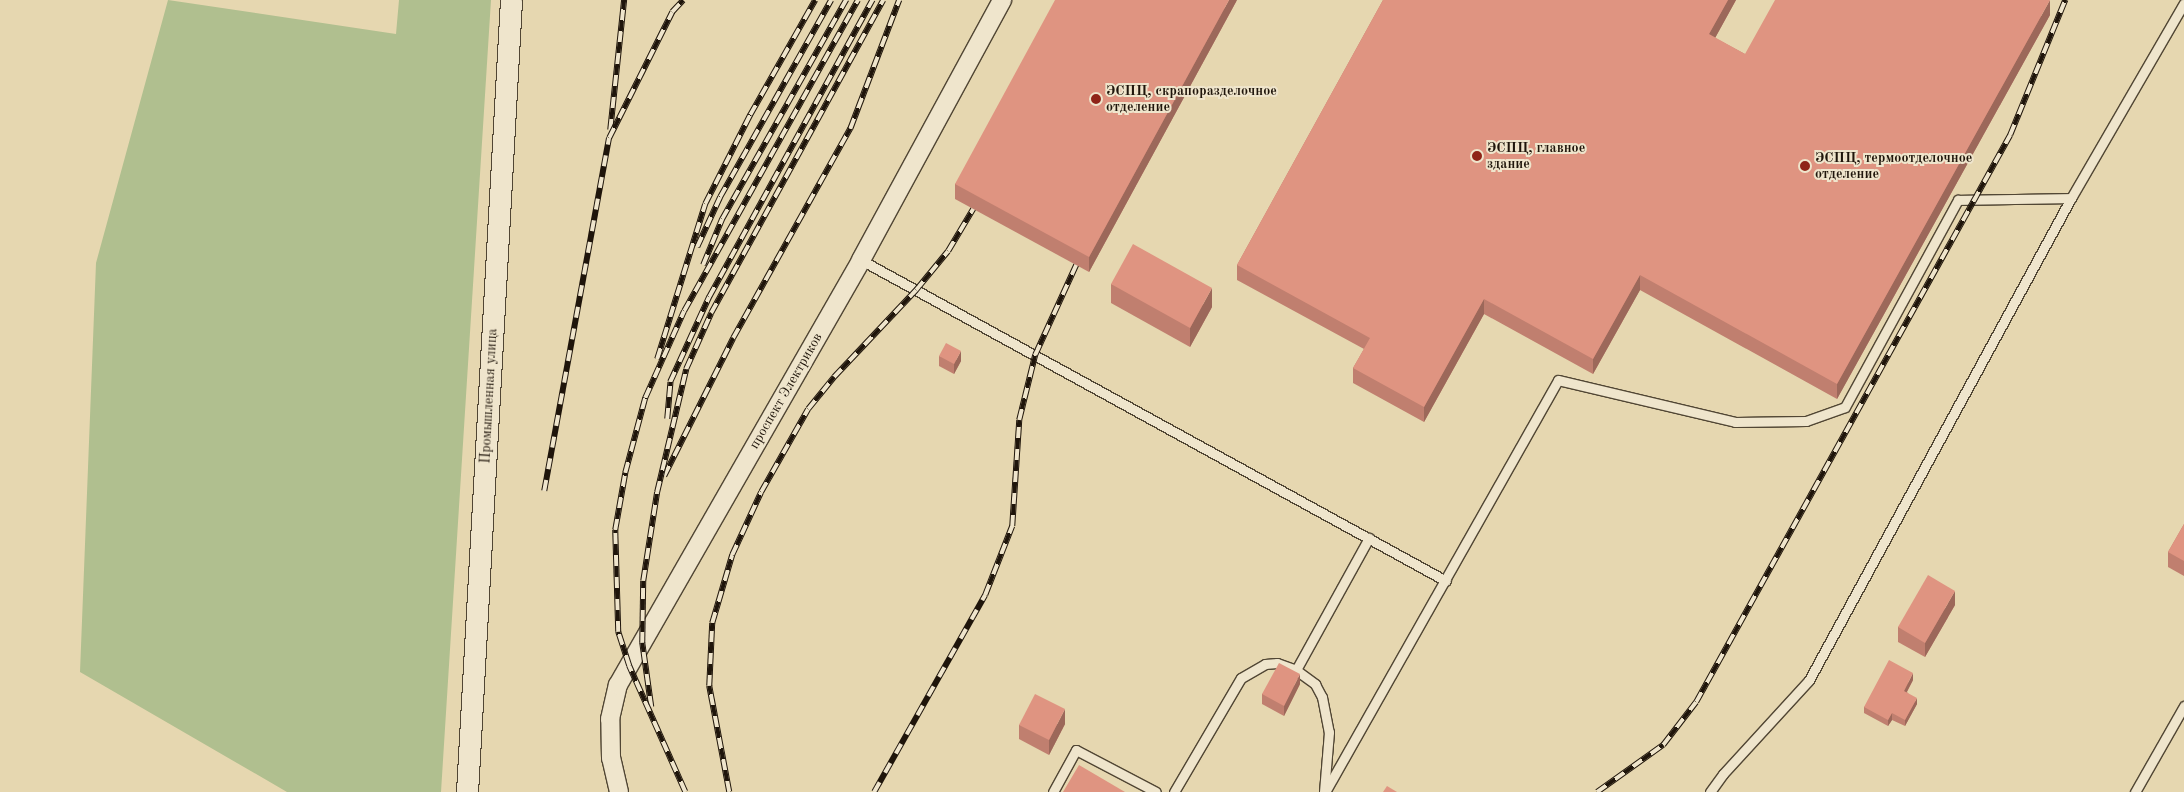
<!DOCTYPE html>
<html>
<head>
<meta charset="utf-8">
<style>
	body { margin:0 }
	#map { position:relative; width:2184px; height:792px; overflow:hidden; background:#e6d7b0; font-family:"Old Standard TT",serif }
	div>[style] { position:absolute }
	.green>* { inset:0; background:#b0bf8f }
	.roads { filter:drop-shadow(1px 0 #514634) drop-shadow(-1px 0 #514634) drop-shadow(0 1px #514634) drop-shadow(0 -1px #514634) }
	.service>* { height:9px; margin:-4.5px; padding:0 4.5px; transform-origin:4.5px; border-radius:4.5px; background:#efe5cc }
	.minor>* { height:18px; margin:-9px; padding:0 9px; transform-origin:9px; border-radius:9px; background:#efe5cc }
	.tertiary>* { height:21px; margin:-10.5px; padding:0 10.5px; transform-origin:10.5px; border-radius:10.5px; background:#efe5cc }
	.rail>* { height:5.5px; margin-top:-2.75px; transform-origin:0; background:repeating-linear-gradient(90deg,#efe5cc 0 11px,#1f150b 0 22px); box-sizing:border-box; border-block:1px solid #1f150b }
	.wall>* { inset:0; background:#c07f6f }
	.shaded-wall>* { inset:0; background:#9c685a }
	.building>* { inset:0; background:#df9481 }
	.dots>* { width:14px; height:14px; translate:-50% -50%; box-sizing:border-box; border:2px solid #efe5cc; border-radius:50% }
	span { translate:-50% -50%; white-space:nowrap; text-align:center; line-height:1.15; -webkit-text-stroke:4px #efe5cc; paint-order:stroke }
	.poi-label { font-size:14px; color:#1f150b; font-weight:700 }
	.left { translate:0 -50%; text-align:left }
	.street-label { font-size:14px; color:#1f150b }
</style>
</head>
<body>
<div id="map">
	<div class="green">
		<div style="clip-path:polygon(168px 0,396px 34px,399px 0,491px 0,441px 792px,287px 792px,80px 672px,96px 263px)"></div>
	</div>
	<div class="roads">
		<div class="service">
			<div style="left:861px;top:260px;width:667px;rotate:28.75deg"></div>
			<div style="left:1296px;top:670px;width:151px;rotate:-61.1deg"></div>
			<div style="left:1053px;top:792px;width:48px;rotate:-61.3deg"></div>
			<div style="left:1076px;top:750px;width:90px;rotate:27.7deg"></div>
			<div style="left:1174px;top:792px;width:132px;rotate:-59.6deg"></div>
			<div style="left:1241px;top:678px;width:28px;rotate:-30deg"></div>
			<div style="left:1265px;top:664px;width:12px;rotate:-5deg"></div>
			<div style="left:1277px;top:663px;width:20px;rotate:20deg"></div>
			<div style="left:1296px;top:670px;width:24px;rotate:36deg"></div>
			<div style="left:1315px;top:684px;width:15px;rotate:62deg"></div>
			<div style="left:1322px;top:697px;width:36px;rotate:79deg"></div>
			<div style="left:1329px;top:732px;width:60px;rotate:94.8deg"></div>
			<div style="left:1325px;top:792px;width:473px;rotate:-60.5deg"></div>
			<div style="left:1558px;top:380px;width:182px;rotate:13.3deg"></div>
			<div style="left:1735px;top:422px;width:71px;rotate:-0.8deg"></div>
			<div style="left:1806px;top:421px;width:41px;rotate:-19.7deg"></div>
			<div style="left:1845px;top:407px;width:236px;rotate:-61.4deg"></div>
			<div style="left:1958px;top:200px;width:113px;rotate:-1deg"></div>
			<div style="left:1710px;top:792px;width:22px;rotate:-54deg"></div>
			<div style="left:1723px;top:774px;width:127px;rotate:-47.5deg"></div>
			<div style="left:1809px;top:680px;width:549px;rotate:-61.47deg"></div>
			<div style="left:2071px;top:198px;width:225px;rotate:-59.9deg"></div>
			<div style="left:2135px;top:792px;width:99px;rotate:-60.3deg"></div>
		</div>
		<div class="minor">
			<div style="left:619px;top:792px;width:35px;rotate:-103deg"></div>
			<div style="left:611px;top:758px;width:39px;rotate:-91deg"></div>
			<div style="left:610px;top:719px;width:35px;rotate:-77deg"></div>
			<div style="left:618px;top:685px;width:490px;rotate:-60.2deg"></div>
			<div style="left:861px;top:260px;width:296px;rotate:-61.5deg"></div>
		</div>
		<div class="tertiary">
			<div style="left:467px;top:792px;width:793px;rotate:-86.82deg"></div>
		</div>
	</div>
	<div class="rail">
		<div style="left:610px;top:130px;width:131px;rotate:-83.9deg"></div>
		<div style="left:697px;top:247px;width:55px;rotate:-65.3deg"></div>
		<div style="left:720px;top:197px;width:226px;rotate:-60.6deg"></div>
		<div style="left:703px;top:265px;width:50px;rotate:-67.6deg"></div>
		<div style="left:722px;top:219px;width:252px;rotate:-60.5deg"></div>
		<div style="left:657px;top:359px;width:162px;rotate:-72.8deg"></div>
		<div style="left:705px;top:204px;width:100px;rotate:-63.2deg"></div>
		<div style="left:750px;top:115px;width:132px;rotate:-60.5deg"></div>
		<div style="left:667px;top:419px;width:37px;rotate:-85deg"></div>
		<div style="left:670px;top:382px;width:94px;rotate:-65.4deg"></div>
		<div style="left:709px;top:297px;width:339px;rotate:-61.2deg"></div>
		<div style="left:664px;top:476px;width:154px;rotate:-63.4deg"></div>
		<div style="left:733px;top:338px;width:240px;rotate:-60.8deg"></div>
		<div style="left:850px;top:129px;width:138px;rotate:-69.2deg"></div>
		<div style="left:544px;top:491px;width:359px;rotate:-79.6deg"></div>
		<div style="left:609px;top:138px;width:141px;rotate:-63.4deg"></div>
		<div style="left:672px;top:12px;width:16px;rotate:-47deg"></div>
		<div style="left:651px;top:707px;width:65px;rotate:-98deg"></div>
		<div style="left:642px;top:643px;width:62px;rotate:-89.1deg"></div>
		<div style="left:643px;top:581px;width:90px;rotate:-81.1deg"></div>
		<div style="left:657px;top:492px;width:126px;rotate:-76.7deg"></div>
		<div style="left:686px;top:369px;width:61px;rotate:-65.9deg"></div>
		<div style="left:711px;top:313px;width:357px;rotate:-61.2deg"></div>
		<div style="left:685px;top:792px;width:138px;rotate:-114deg"></div>
		<div style="left:629px;top:666px;width:36px;rotate:-108deg"></div>
		<div style="left:618px;top:632px;width:102px;rotate:-91.7deg"></div>
		<div style="left:615px;top:530px;width:58px;rotate:-80deg"></div>
		<div style="left:625px;top:473px;width:78px;rotate:-75.1deg"></div>
		<div style="left:645px;top:398px;width:95px;rotate:-65.9deg"></div>
		<div style="left:684px;top:311px;width:356px;rotate:-60.8deg"></div>
		<div style="left:729px;top:792px;width:108px;rotate:-100.7deg"></div>
		<div style="left:709px;top:686px;width:63px;rotate:-87.3deg"></div>
		<div style="left:712px;top:623px;width:71px;rotate:-73.6deg"></div>
		<div style="left:732px;top:555px;width:69px;rotate:-65.3deg"></div>
		<div style="left:761px;top:492px;width:95px;rotate:-60.5deg"></div>
		<div style="left:808px;top:409px;width:41px;rotate:-50.9deg"></div>
		<div style="left:834px;top:377px;width:120px;rotate:-46.7deg"></div>
		<div style="left:916px;top:290px;width:50px;rotate:-50.6deg"></div>
		<div style="left:948px;top:251px;width:49px;rotate:-59.2deg"></div>
		<div style="left:874px;top:792px;width:226px;rotate:-60.6deg"></div>
		<div style="left:985px;top:595px;width:74px;rotate:-68.6deg"></div>
		<div style="left:1012px;top:526px;width:106px;rotate:-86.2deg"></div>
		<div style="left:1019px;top:420px;width:67px;rotate:-76.2deg"></div>
		<div style="left:1035px;top:355px;width:99px;rotate:-65.5deg"></div>
		<div style="left:1597px;top:792px;width:81px;rotate:-35.5deg"></div>
		<div style="left:1663px;top:745px;width:54px;rotate:-52.5deg"></div>
		<div style="left:1696px;top:702px;width:648px;rotate:-61.02deg"></div>
		<div style="left:2010px;top:135px;width:146px;rotate:-67.8deg"></div>
	</div>
	<div class="wall">
		<div style="clip-path:polygon(1237px 0,1089px 272px,955px 199px,955px 184px)"></div>
		<div style="clip-path:polygon(1383px 0,1736px 0,1715px 38px,1745px 54px,2050px 15px,1837px 399px,1640px 290px,1593px 374px,1484px 314px,1424px 422px,1353px 383px,1353px 368px,1364px 349px,1237px 280px,1237px 265px)"></div>
		<div style="clip-path:polygon(1111px 284px,1212px 307px,1190px 347px,1111px 303px)"></div>
		<div style="clip-path:polygon(939px 356px,961px 361px,954px 374px,939px 366px)"></div>
		<div style="clip-path:polygon(2184px 524px,2184px 576px,2168px 567px,2168px 552px)"></div>
		<div style="clip-path:polygon(1955px 605px,1925px 657px,1898px 642px,1898px 627px)"></div>
		<div style="clip-path:polygon(1913px 680px,1907px 692px,1917px 704px,1905px 726px,1892px 720px,1888px 726px,1864px 713px,1864px 707px)"></div>
		<div style="clip-path:polygon(1300px 684px,1284px 716px,1262px 704px,1262px 694px)"></div>
		<div style="clip-path:polygon(1065px 724px,1049px 755px,1019px 739px,1019px 725px)"></div>
	</div>
	<div class="shaded-wall">
		<div style="clip-path:polygon(1229px 0,1237px 0,1089px 272px,1089px 257px)"></div>
		<div style="clip-path:polygon(1728px 0,1736px 0,1709px 49px,1709px 34px)"></div>
		<div style="clip-path:polygon(2050px 0,2050px 15px,1837px 399px,1837px 384px)"></div>
		<div style="clip-path:polygon(1640px 275px,1640px 290px,1593px 374px,1593px 359px)"></div>
		<div style="clip-path:polygon(1212px 288px,1212px 307px,1190px 347px,1190px 328px)"></div>
		<div style="clip-path:polygon(1484px 299px,1484px 314px,1424px 422px,1424px 407px)"></div>
		<div style="clip-path:polygon(961px 351px,961px 361px,954px 374px,954px 364px)"></div>
		<div style="clip-path:polygon(1955px 591px,1955px 605px,1925px 657px,1925px 643px)"></div>
		<div style="clip-path:polygon(1913px 673px,1913px 680px,1904px 697px,1904px 691px)"></div>
		<div style="clip-path:polygon(1300px 674px,1300px 684px,1284px 716px,1284px 706px)"></div>
		<div style="clip-path:polygon(1917px 698px,1917px 704px,1905px 726px,1905px 720px)"></div>
		<div style="clip-path:polygon(1065px 709px,1065px 724px,1049px 755px,1049px 740px)"></div>
		<div style="clip-path:polygon(1892px 713px,1892px 720px,1888px 726px,1888px 720px)"></div>
	</div>
	<div class="building">
		<div style="clip-path:polygon(1055px 0,1229px 0,1089px 257px,955px 184px)"></div>
		<div style="clip-path:polygon(1383px 0,1728px 0,1709px 34px,1745px 54px,1775px 0,2050px 0,1837px 384px,1640px 275px,1593px 359px,1484px 299px,1424px 407px,1353px 368px,1370px 338px,1237px 265px)"></div>
		<div style="clip-path:polygon(1133px 244px,1212px 288px,1190px 328px,1111px 284px)"></div>
		<div style="clip-path:polygon(946px 343px,961px 351px,954px 364px,939px 356px)"></div>
		<div style="clip-path:polygon(2184px 524px,2184px 561px,2168px 552px)"></div>
		<div style="clip-path:polygon(1928px 575px,1955px 591px,1925px 643px,1898px 627px)"></div>
		<div style="clip-path:polygon(1889px 660px,1913px 673px,1904px 691px,1917px 698px,1905px 720px,1892px 713px,1888px 720px,1864px 707px)"></div>
		<div style="clip-path:polygon(1279px 663px,1300px 674px,1284px 706px,1262px 694px)"></div>
		<div style="clip-path:polygon(1035px 694px,1065px 709px,1049px 740px,1019px 725px)"></div>
		<div style="clip-path:polygon(1079px 765px,1125px 792px,1063px 792px)"></div>
		<div style="clip-path:polygon(1387px 786px,1397px 792px,1383px 792px)"></div>
	</div>
	<div class="dots">
		<div style="left:1096px;top:99px;background:#8f2418"></div>
		<div style="left:1477px;top:156px;background:#8f2418"></div>
		<div style="left:1805px;top:166px;background:#8f2418"></div>
	</div>
	<div class="poi-label">
		<span class="left" style="left:1106px;top:99px">ЭСПЦ, скрапоразделочное<br>отделение</span>
		<span class="left" style="left:1487px;top:156px">ЭСПЦ, главное<br>здание</span>
		<span class="left" style="left:1815px;top:166px">ЭСПЦ, термоотделочное<br>отделение</span>
	</div>
	<div class="street-label">
		<span style="left:786px;top:391px;rotate:-60deg">проспект Электриков</span>
		<span style="left:489px;top:396px;rotate:-87deg">Промышленная улица</span>
	</div>
</div>
</body>
</html>
